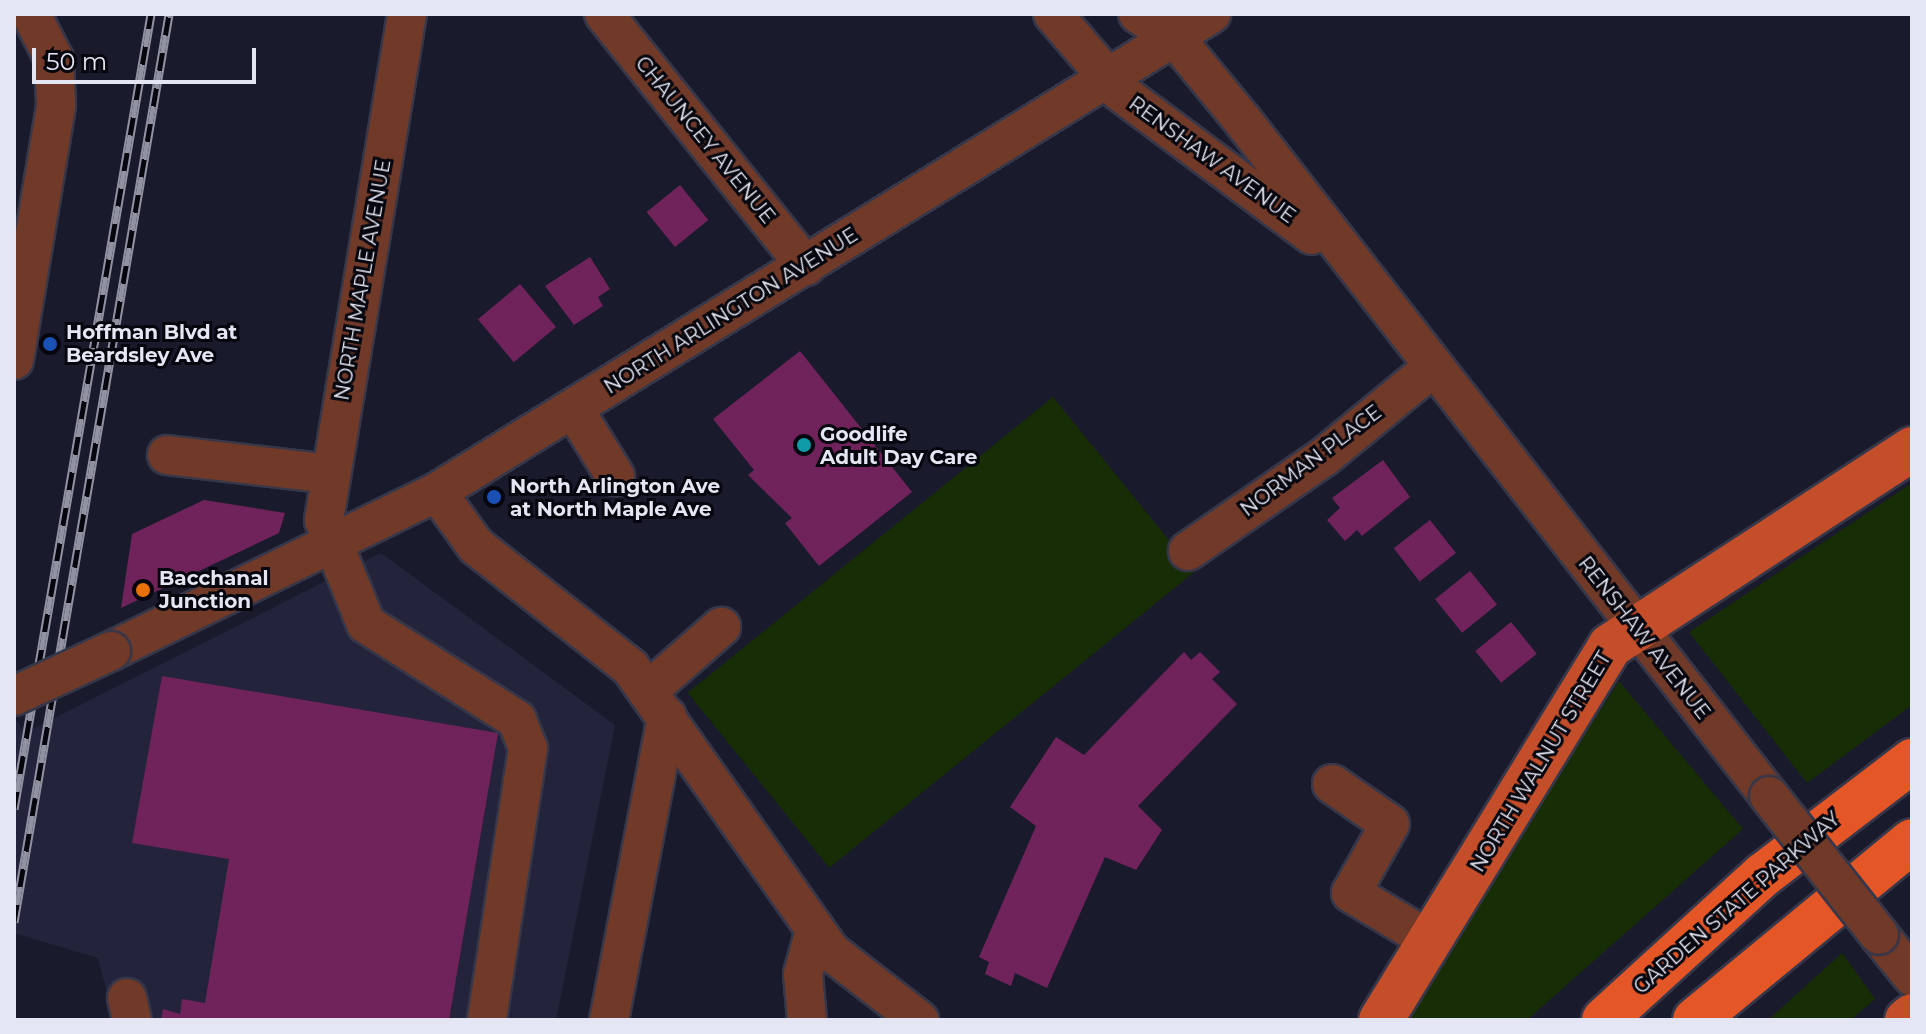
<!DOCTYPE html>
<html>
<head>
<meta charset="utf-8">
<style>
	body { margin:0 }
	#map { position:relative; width:1926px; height:1034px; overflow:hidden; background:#1a1a2d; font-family:Montserrat,sans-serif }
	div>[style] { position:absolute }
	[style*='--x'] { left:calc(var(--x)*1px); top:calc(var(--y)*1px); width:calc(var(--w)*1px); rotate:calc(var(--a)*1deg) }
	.built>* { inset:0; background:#23233c }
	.green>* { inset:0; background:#172d05; transform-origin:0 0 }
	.building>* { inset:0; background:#70235a; transform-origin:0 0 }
	.roads { filter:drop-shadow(2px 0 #363749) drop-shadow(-2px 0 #363749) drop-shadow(0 2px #363749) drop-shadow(0 -2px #363749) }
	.minor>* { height:38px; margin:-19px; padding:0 19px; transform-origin:19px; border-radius:19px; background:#713928 }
	.major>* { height:44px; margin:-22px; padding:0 22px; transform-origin:22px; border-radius:22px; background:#c44e29 }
	.highway>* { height:44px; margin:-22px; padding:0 22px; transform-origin:22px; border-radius:22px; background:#e55626 }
	.rail>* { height:9px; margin-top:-4.5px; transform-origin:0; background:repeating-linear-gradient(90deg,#06060e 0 18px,#9192a1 0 36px); box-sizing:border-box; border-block:2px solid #9192a1 }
	.bridges { filter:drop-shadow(2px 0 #363749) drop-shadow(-2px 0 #363749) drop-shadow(0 2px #363749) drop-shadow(0 -2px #363749) }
	.minor-bridge>* { height:38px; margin:-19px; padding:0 19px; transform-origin:19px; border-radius:19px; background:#713928 }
	.dots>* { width:22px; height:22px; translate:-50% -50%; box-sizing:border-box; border:4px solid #06060e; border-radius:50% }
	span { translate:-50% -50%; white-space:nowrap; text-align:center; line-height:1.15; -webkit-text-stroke:6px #06060e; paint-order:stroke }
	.street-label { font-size:20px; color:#e5e6f3 }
	.poi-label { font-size:20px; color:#e5e6f3; font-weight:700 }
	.left { translate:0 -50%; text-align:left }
	.frame { position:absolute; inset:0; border:16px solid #e5e6f3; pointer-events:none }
	.scale { position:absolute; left:32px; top:48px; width:224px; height:36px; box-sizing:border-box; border:4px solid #e5e6f3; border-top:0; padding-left:10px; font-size:24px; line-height:28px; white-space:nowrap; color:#e5e6f3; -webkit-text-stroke:6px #06060e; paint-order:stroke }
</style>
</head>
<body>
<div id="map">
	<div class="built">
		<i style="clip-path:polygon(381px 553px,615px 725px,556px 1020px,114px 1020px,98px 958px,14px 933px,14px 717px,25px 733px)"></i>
	</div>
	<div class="green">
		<i style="left:1053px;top:397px;width:225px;height:470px;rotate:51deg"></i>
		<i style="clip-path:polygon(1912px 483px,1912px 705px,1807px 783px,1689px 632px)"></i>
		<i style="clip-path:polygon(1619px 681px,1743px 829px,1527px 1020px,1402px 1020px)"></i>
		<i style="clip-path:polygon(1842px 953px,1875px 999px,1851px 1020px,1768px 1020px)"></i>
	</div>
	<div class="building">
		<i style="left:680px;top:185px;width:45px;height:43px;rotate:51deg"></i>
		<i style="clip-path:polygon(590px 257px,610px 289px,598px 297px,603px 306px,574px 325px,545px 286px)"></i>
		<i style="left:520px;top:284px;width:56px;height:55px;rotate:50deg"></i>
		<i style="clip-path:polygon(800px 351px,912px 492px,819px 566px,785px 523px,792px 518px,748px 475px,754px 470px,713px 419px)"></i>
		<i style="clip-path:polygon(1383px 460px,1410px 497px,1362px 536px,1357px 530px,1345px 541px,1327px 520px,1340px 508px,1332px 498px)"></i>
		<i style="clip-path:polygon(204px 500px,285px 513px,279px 533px,121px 608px,132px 534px)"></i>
		<i style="left:1430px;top:520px;width:42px;height:46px;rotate:52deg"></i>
		<i style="left:1470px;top:571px;width:43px;height:45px;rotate:51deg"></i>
		<i style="left:1511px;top:622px;width:41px;height:46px;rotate:51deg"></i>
		<i style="clip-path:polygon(1184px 652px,1191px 660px,1200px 652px,1220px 672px,1212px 679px,1237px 704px,1138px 806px,1162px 830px,1136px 870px,1105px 857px,1047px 988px,1015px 973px,1011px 986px,985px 974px,989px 962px,979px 957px,1036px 826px,1010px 807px,1056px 737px,1084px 755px)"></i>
		<i style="clip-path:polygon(162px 676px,498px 733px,449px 1020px,161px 1020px,163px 1009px,180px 1014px,182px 999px,205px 1003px,229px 859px,132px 843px)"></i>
	</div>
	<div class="roads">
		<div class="minor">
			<i style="--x:407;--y:14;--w:513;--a:99.32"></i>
			<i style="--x:324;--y:520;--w:112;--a:68"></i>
			<i style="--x:366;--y:624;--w:179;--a:32.4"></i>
			<i style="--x:517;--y:720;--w:30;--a:69"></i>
			<i style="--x:528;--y:748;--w:275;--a:98.6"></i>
			<i style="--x:604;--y:14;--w:323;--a:51.3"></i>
			<i style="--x:1053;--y:14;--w:103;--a:49.3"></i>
			<i style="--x:1120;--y:92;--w:239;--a:36.7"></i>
			<i style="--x:1138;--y:14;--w:43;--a:32.6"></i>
			<i style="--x:1174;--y:37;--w:109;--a:50.6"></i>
			<i style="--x:1243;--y:121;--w:856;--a:52.07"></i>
			<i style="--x:14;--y:360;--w:258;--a:-80.6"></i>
			<i style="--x:56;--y:105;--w:46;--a:-92.5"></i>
			<i style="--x:54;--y:59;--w:51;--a:-117.1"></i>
			<i style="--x:573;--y:408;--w:80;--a:58.3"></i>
			<i style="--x:167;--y:455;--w:164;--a:6.6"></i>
			<i style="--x:437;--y:492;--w:67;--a:54.2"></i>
			<i style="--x:476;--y:546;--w:196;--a:38.2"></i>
			<i style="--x:630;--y:667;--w:347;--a:54.8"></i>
			<i style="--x:830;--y:951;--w:113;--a:37.8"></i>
			<i style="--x:1188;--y:551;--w:165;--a:-34.7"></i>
			<i style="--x:1324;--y:457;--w:140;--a:-39.5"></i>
			<i style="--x:111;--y:651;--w:363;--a:-26"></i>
			<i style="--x:437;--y:492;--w:910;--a:-31.7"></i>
			<i style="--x:649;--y:690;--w:96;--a:-41.2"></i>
			<i style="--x:1332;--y:784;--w:70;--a:34.6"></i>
			<i style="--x:1390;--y:824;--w:79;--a:119.5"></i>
			<i style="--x:1351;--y:893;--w:93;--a:31"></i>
			<i style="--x:1879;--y:935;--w:53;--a:51.2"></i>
			<i style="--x:127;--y:998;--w:23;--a:77"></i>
			<i style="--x:609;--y:1020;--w:309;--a:-79.2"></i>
			<i style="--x:807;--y:1020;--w:46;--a:-95"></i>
			<i style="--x:803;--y:974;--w:46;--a:-74.7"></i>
		</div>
		<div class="major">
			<i style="--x:1381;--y:1020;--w:439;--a:-58.5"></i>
			<i style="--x:1610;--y:646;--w:361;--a:-33.1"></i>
			<i style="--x:1907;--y:1020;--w:6;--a:-39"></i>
		</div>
		<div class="highway">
			<i style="--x:1604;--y:1020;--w:215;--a:-42.4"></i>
			<i style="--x:1763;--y:875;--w:188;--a:-37.4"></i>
			<i style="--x:1695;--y:1020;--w:281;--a:-39.5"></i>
		</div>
	</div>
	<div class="rail">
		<i style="--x:14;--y:809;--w:807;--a:-80.22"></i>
		<i style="--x:14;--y:922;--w:921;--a:-80.31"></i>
	</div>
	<div class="bridges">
		<div class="minor-bridge">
			<i style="--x:14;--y:696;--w:107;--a:-24.9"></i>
			<i style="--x:1769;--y:796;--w:177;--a:51.6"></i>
		</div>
	</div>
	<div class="dots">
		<i style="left:50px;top:344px;background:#1a4fb4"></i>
		<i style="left:804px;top:445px;background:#0f9aa8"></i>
		<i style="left:494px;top:497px;background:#1a4fb4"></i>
		<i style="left:143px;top:590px;background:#e8710a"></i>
	</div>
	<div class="street-label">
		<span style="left:705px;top:140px;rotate:51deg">CHAUNCEY AVENUE</span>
		<span style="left:1212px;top:160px;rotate:36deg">RENSHAW AVENUE</span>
		<span style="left:363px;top:280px;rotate:-80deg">NORTH MAPLE AVENUE</span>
		<span style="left:731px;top:311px;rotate:-32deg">NORTH ARLINGTON AVENUE</span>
		<span style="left:1311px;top:461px;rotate:-37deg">NORMAN PLACE</span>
		<span style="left:1644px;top:638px;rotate:52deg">RENSHAW AVENUE</span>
		<span style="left:1541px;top:762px;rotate:-59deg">NORTH WALNUT STREET</span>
		<span style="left:1737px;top:903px;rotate:-41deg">GARDEN STATE PARKWAY</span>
	</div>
	<div class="poi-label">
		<span class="left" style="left:66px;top:344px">Hoffman Blvd at<br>Beardsley Ave</span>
		<span class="left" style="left:820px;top:446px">Goodlife<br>Adult Day Care</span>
		<span class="left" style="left:510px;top:498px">North Arlington Ave<br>at North Maple Ave</span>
		<span class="left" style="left:159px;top:590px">Bacchanal<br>Junction</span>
	</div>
	<div class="frame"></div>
	<div class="scale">50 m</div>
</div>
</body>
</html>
